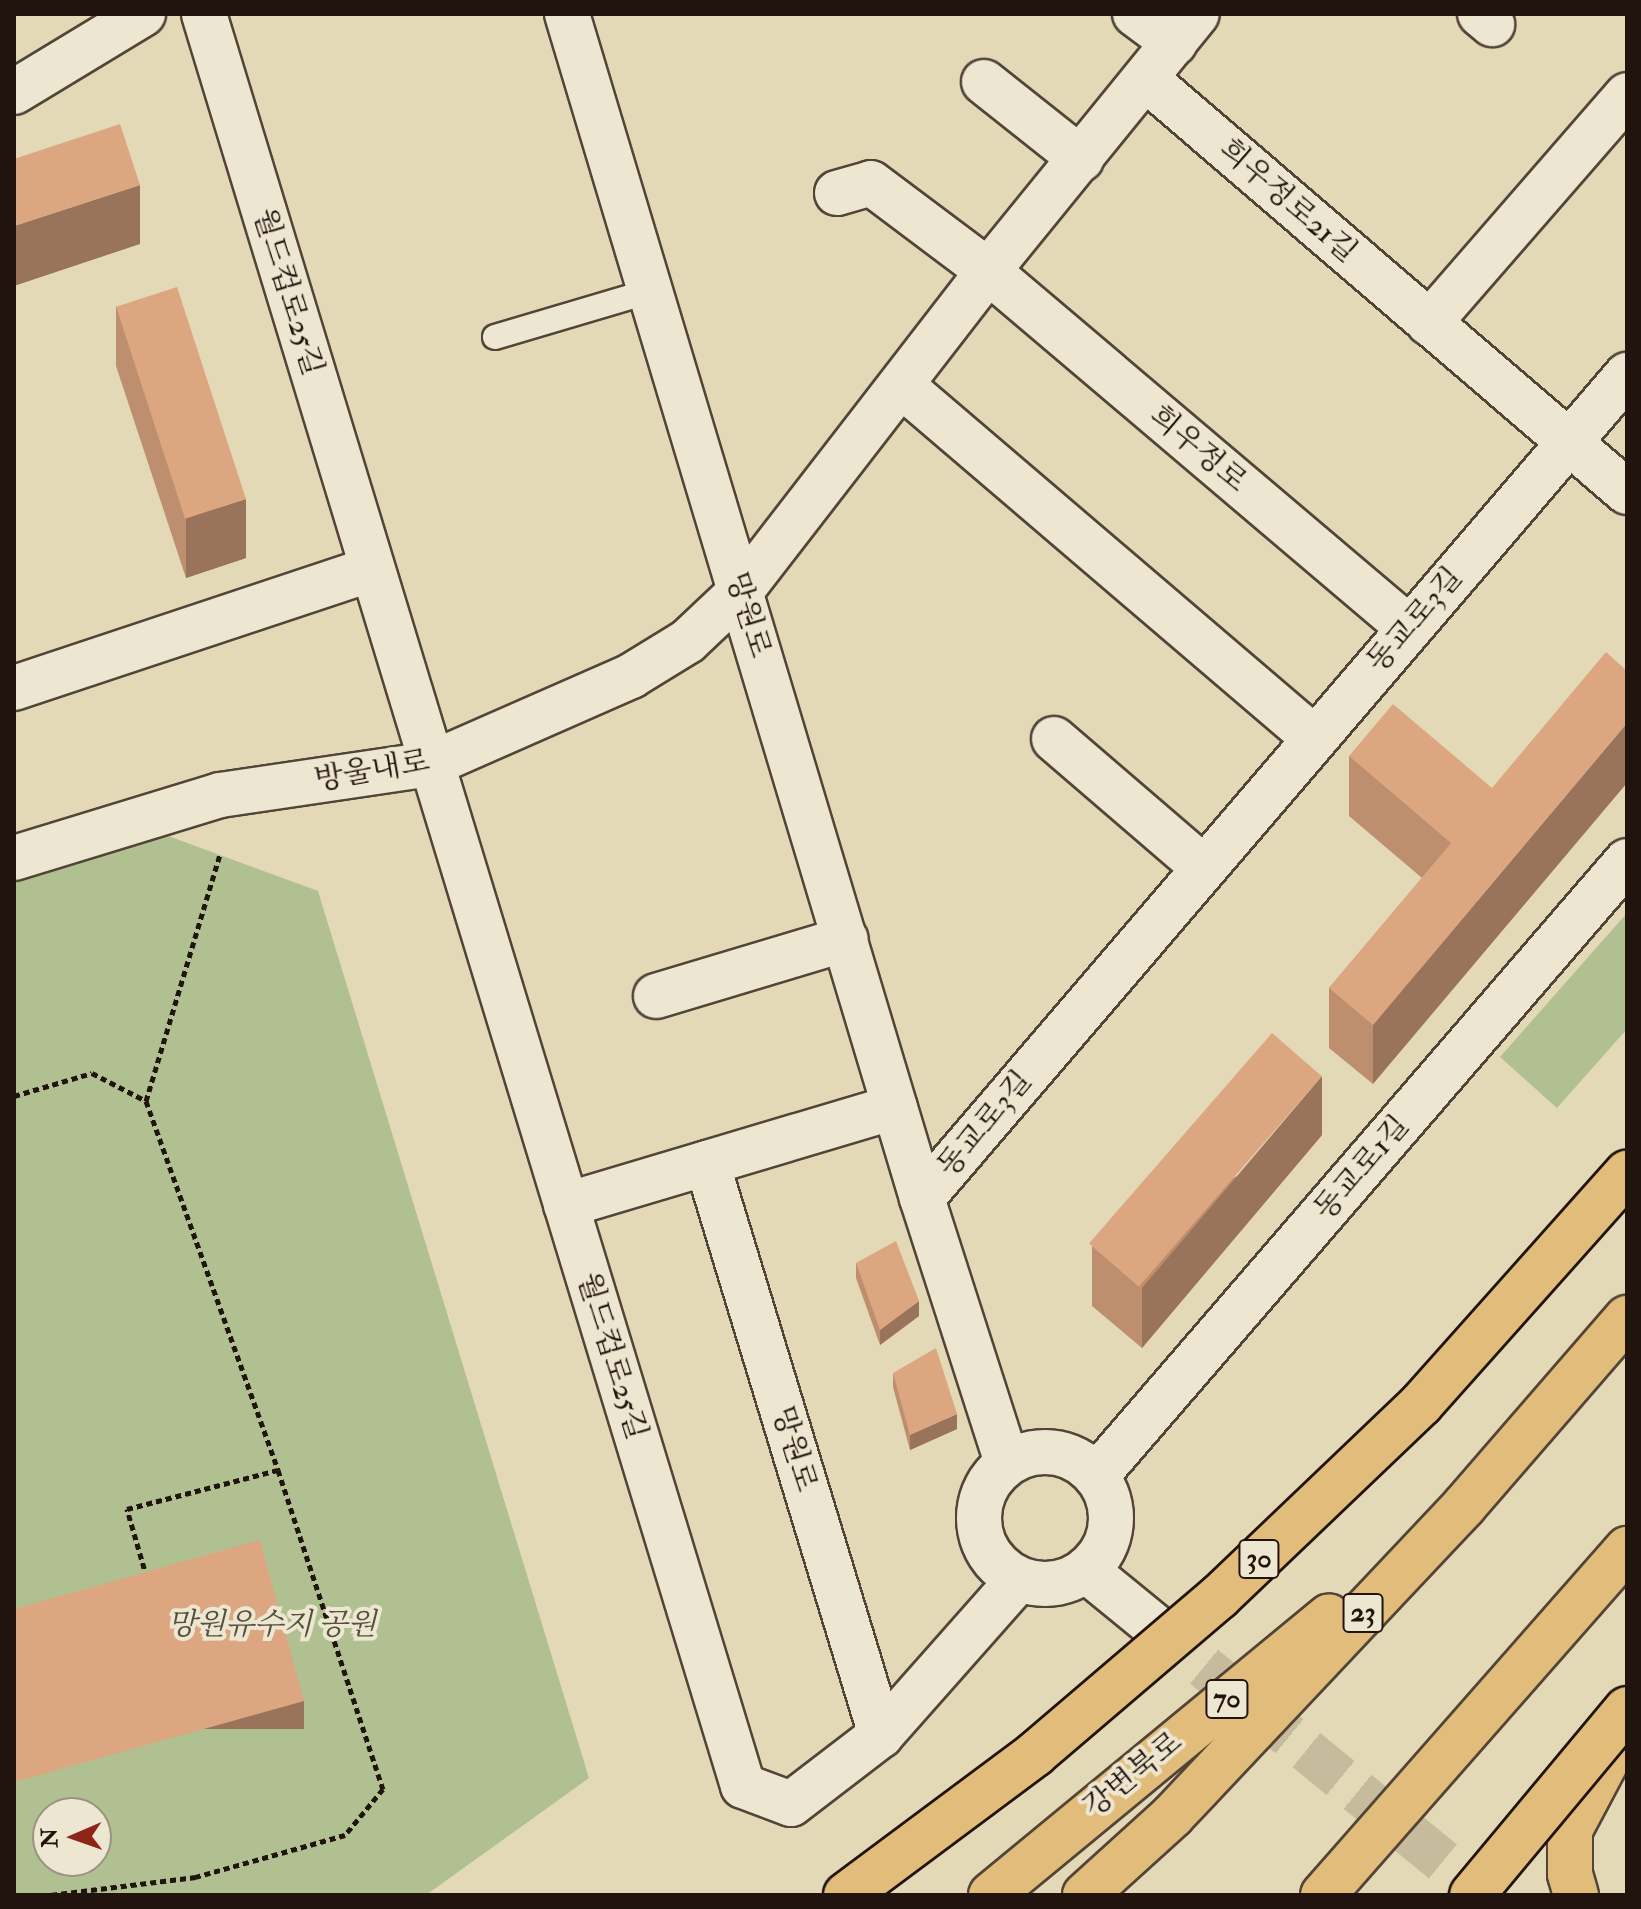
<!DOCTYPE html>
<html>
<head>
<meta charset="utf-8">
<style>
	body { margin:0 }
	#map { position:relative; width:1641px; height:1909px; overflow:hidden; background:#e4d9b6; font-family:"IM FELL Double Pica","Noto Serif KR",serif }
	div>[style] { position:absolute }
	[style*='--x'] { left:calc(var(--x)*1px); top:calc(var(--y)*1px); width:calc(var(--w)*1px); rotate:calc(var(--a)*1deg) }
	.green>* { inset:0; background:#b1c090 }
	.street-tunnel>* { height:44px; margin-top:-22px; transform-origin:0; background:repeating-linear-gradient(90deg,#c7bb9d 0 44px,transparent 0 66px) }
	.path>* { height:5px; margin-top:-2.5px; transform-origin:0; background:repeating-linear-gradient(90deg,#21140e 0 6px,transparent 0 10px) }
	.roads { filter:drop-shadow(2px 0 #524538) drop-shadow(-2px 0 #524538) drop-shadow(0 2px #524538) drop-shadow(0 -2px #524538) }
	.lane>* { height:24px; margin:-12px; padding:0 12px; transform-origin:12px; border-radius:12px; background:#ede6d0 }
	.street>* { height:44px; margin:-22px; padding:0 22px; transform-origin:22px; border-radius:22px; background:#ede6d0 }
	.street>.ring { margin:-22px; padding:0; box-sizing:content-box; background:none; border:44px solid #ede6d0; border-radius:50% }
	.secondary>* { height:44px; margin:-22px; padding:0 22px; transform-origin:22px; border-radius:22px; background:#ede6d0 }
	.highway>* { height:44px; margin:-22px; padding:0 22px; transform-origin:22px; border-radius:22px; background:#e2bc7b }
	.bridges { filter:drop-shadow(2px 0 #21140e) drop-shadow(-2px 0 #21140e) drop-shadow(0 2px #21140e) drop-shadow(0 -2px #21140e) }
	.highway-bridge>* { height:44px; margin:-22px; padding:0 22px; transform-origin:22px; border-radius:22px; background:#e2bc7b }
	.wall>* { inset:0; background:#bd8f6f }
	.shaded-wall>* { inset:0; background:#9a745a; transform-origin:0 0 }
	.building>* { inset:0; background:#dca681; transform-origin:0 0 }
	span { translate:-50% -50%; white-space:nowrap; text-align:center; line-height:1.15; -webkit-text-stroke:8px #ede6d0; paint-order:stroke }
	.shield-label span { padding:2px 6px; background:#ede6d0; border:2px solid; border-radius:6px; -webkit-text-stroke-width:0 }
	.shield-label { font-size:28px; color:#21140e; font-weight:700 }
	.street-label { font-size:30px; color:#21140e }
	.park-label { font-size:30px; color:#53503c; font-style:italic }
	.frame { position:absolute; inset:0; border:16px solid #21140e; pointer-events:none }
	.north { position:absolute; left:32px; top:1797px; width:80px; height:80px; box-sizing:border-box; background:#ede6d0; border:2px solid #9b9282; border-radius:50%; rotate:268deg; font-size:22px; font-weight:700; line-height:32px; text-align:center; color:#21140e }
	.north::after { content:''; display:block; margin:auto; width:28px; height:36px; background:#8f2418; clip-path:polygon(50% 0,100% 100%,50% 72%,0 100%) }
</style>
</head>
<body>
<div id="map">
	<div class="green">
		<i style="clip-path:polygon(evenodd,152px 830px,318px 891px,589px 1778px,426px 1895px,14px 1895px,14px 868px,152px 830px,48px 1813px,96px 1813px,96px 1861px,48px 1861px,48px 1813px)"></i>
		<i style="clip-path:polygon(1627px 913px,1627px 1029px,1557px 1108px,1500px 1057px)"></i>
	</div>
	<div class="street-tunnel">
		<i style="--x:1153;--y:1625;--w:427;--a:39.2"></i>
	</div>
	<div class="path">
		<i style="--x:14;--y:1096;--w:81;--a:-16.4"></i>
		<i style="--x:92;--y:1073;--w:61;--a:27.4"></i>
		<i style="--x:146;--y:1101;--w:392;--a:70.3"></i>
		<i style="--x:278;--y:1470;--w:336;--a:71.8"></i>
		<i style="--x:383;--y:1789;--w:60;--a:129.6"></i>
		<i style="--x:345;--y:1835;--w:155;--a:164.3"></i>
		<i style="--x:196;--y:1877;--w:147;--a:173"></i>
		<i style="--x:146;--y:1101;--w:257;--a:-73.3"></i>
		<i style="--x:147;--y:1578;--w:72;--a:-106.2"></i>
		<i style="--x:127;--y:1509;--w:156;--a:-14.5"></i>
	</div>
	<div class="roads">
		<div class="lane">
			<i style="--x:495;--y:337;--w:162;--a:-16.5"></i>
		</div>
		<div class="street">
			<i style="--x:204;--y:14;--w:1852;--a:73.08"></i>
			<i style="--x:743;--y:1786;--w:51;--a:20.6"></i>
			<i style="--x:791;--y:1804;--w:113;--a:-37.5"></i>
			<i style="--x:881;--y:1735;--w:208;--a:-48.5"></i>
			<i style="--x:1135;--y:14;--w:49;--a:36.6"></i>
			<i style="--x:1480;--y:14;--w:16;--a:40"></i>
			<i style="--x:1146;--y:79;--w:634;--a:40.65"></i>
			<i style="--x:984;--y:82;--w:124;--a:38.4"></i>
			<i style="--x:14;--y:92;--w:151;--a:-31.2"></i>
			<i style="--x:837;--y:193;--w:35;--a:-16"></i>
			<i style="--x:871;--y:183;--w:146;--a:36.9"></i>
			<i style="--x:988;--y:271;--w:552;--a:40.3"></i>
			<i style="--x:1429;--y:323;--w:302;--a:-49"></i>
			<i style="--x:901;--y:385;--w:543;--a:40.52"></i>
			<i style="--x:14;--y:688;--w:377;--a:-18.4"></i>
			<i style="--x:1054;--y:739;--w:196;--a:40.7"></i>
			<i style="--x:656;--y:996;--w:198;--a:-16.7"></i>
			<i style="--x:707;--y:1163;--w:598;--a:73.08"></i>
			<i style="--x:922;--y:1198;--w:1084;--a:-49.42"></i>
			<i style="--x:566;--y:1205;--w:343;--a:-16.6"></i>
			<i class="ring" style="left:979px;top:1452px;width:88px;height:88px"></i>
			<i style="--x:1097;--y:1475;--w:811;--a:-49.2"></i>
			<i style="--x:1087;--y:1571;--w:85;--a:39.3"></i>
		</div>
		<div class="secondary">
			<i style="--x:567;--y:14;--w:1236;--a:73.31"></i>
			<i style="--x:922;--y:1198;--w:278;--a:72.2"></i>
			<i style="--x:14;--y:858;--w:215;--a:-17"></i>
			<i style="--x:220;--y:795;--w:213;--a:-8.4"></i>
			<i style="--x:431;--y:764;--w:219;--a:-23.7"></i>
			<i style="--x:631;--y:676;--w:67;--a:-31.6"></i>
			<i style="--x:688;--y:641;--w:73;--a:-43.3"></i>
			<i style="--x:741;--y:591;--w:404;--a:-52.3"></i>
			<i style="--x:988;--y:271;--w:331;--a:-50.9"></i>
		</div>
		<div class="highway">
			<i style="--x:991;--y:1895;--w:438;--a:-39.5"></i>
			<i style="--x:1085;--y:1895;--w:118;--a:-42.2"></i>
			<i style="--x:1172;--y:1816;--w:426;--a:-46.7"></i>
			<i style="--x:1464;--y:1506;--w:249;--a:-49.1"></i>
			<i style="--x:1323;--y:1895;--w:461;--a:-48.7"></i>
			<i style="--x:1576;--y:1895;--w:22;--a:-106"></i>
			<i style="--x:1570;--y:1874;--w:44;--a:-90"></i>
			<i style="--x:1570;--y:1830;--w:115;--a:-62.1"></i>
		</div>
	</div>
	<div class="bridges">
		<div class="highway-bridge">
			<i style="--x:846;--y:1895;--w:236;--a:-36.7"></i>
			<i style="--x:1035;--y:1754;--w:242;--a:-40.5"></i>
			<i style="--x:1219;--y:1597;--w:279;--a:-43.7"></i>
			<i style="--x:1421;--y:1404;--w:310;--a:-48.3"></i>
			<i style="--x:1472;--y:1895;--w:242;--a:-50.2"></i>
		</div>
	</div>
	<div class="wall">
		<i style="clip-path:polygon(116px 306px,246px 558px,186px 578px,116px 366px)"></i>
		<i style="clip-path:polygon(1349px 756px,1492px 788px,1373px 1084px,1329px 1048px,1329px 988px,1422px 878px,1349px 816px)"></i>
		<i style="clip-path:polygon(1322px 1135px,1142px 1348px,1092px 1306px,1092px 1246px)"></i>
		<i style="clip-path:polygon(856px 1263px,919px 1316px,880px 1345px,856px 1278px)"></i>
		<i style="clip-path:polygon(893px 1373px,957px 1429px,910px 1450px,893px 1387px)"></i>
	</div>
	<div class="shaded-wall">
		<i style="clip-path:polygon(140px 185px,140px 244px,14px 286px,14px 226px)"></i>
		<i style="clip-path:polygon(246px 499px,246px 558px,186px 578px,186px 518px)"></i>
		<i style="clip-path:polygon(1627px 723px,1627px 783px,1373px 1084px,1373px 1025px)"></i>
		<i style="clip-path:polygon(1322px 1076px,1322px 1135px,1142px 1348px,1142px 1288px)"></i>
		<i style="clip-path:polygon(919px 1301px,919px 1316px,880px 1345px,880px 1330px)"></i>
		<i style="clip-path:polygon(957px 1414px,957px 1429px,910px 1450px,910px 1435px)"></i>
		<i style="left:304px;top:1701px;width:28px;height:301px;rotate:90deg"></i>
	</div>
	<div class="building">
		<i style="clip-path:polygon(120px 124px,140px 185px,14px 226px,14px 159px)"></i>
		<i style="left:177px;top:287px;width:223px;height:64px;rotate:72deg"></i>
		<i style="clip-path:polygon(1606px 652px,1627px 671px,1627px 723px,1373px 1025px,1329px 988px,1451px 843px,1349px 756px,1393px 704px,1492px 788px)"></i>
		<i style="left:1272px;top:1033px;width:66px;height:279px;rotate:41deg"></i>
		<i style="clip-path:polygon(896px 1241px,919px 1301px,880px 1330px,856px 1263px)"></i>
		<i style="clip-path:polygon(936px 1348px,957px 1414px,910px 1435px,893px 1373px)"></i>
		<i style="clip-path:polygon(260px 1540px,304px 1701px,14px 1782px,14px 1609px)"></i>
	</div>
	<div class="shield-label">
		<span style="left:1259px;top:1559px">30</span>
		<span style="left:1363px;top:1613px">23</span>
		<span style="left:1227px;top:1699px">70</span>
	</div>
	<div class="street-label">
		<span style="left:1288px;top:201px;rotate:41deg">희우정로21길</span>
		<span style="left:288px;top:292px;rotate:73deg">월드컵로25길</span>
		<span style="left:1198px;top:449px;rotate:40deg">희우정로</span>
		<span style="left:748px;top:615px;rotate:73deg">망원로</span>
		<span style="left:1415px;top:620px;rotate:-49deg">동교로3길</span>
		<span style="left:372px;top:771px;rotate:-10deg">방울내로</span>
		<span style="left:985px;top:1124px;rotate:-50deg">동교로3길</span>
		<span style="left:1362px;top:1168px;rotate:-49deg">동교로1길</span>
		<span style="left:612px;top:1356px;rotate:73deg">월드컵로25길</span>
		<span style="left:794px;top:1449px;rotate:73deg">망원로</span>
		<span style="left:1133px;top:1775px;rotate:-39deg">강변북로</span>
	</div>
	<div class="park-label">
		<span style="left:272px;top:1625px">망원유수지 공원</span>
	</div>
	<div class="frame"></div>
	<div class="north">N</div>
</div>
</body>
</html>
